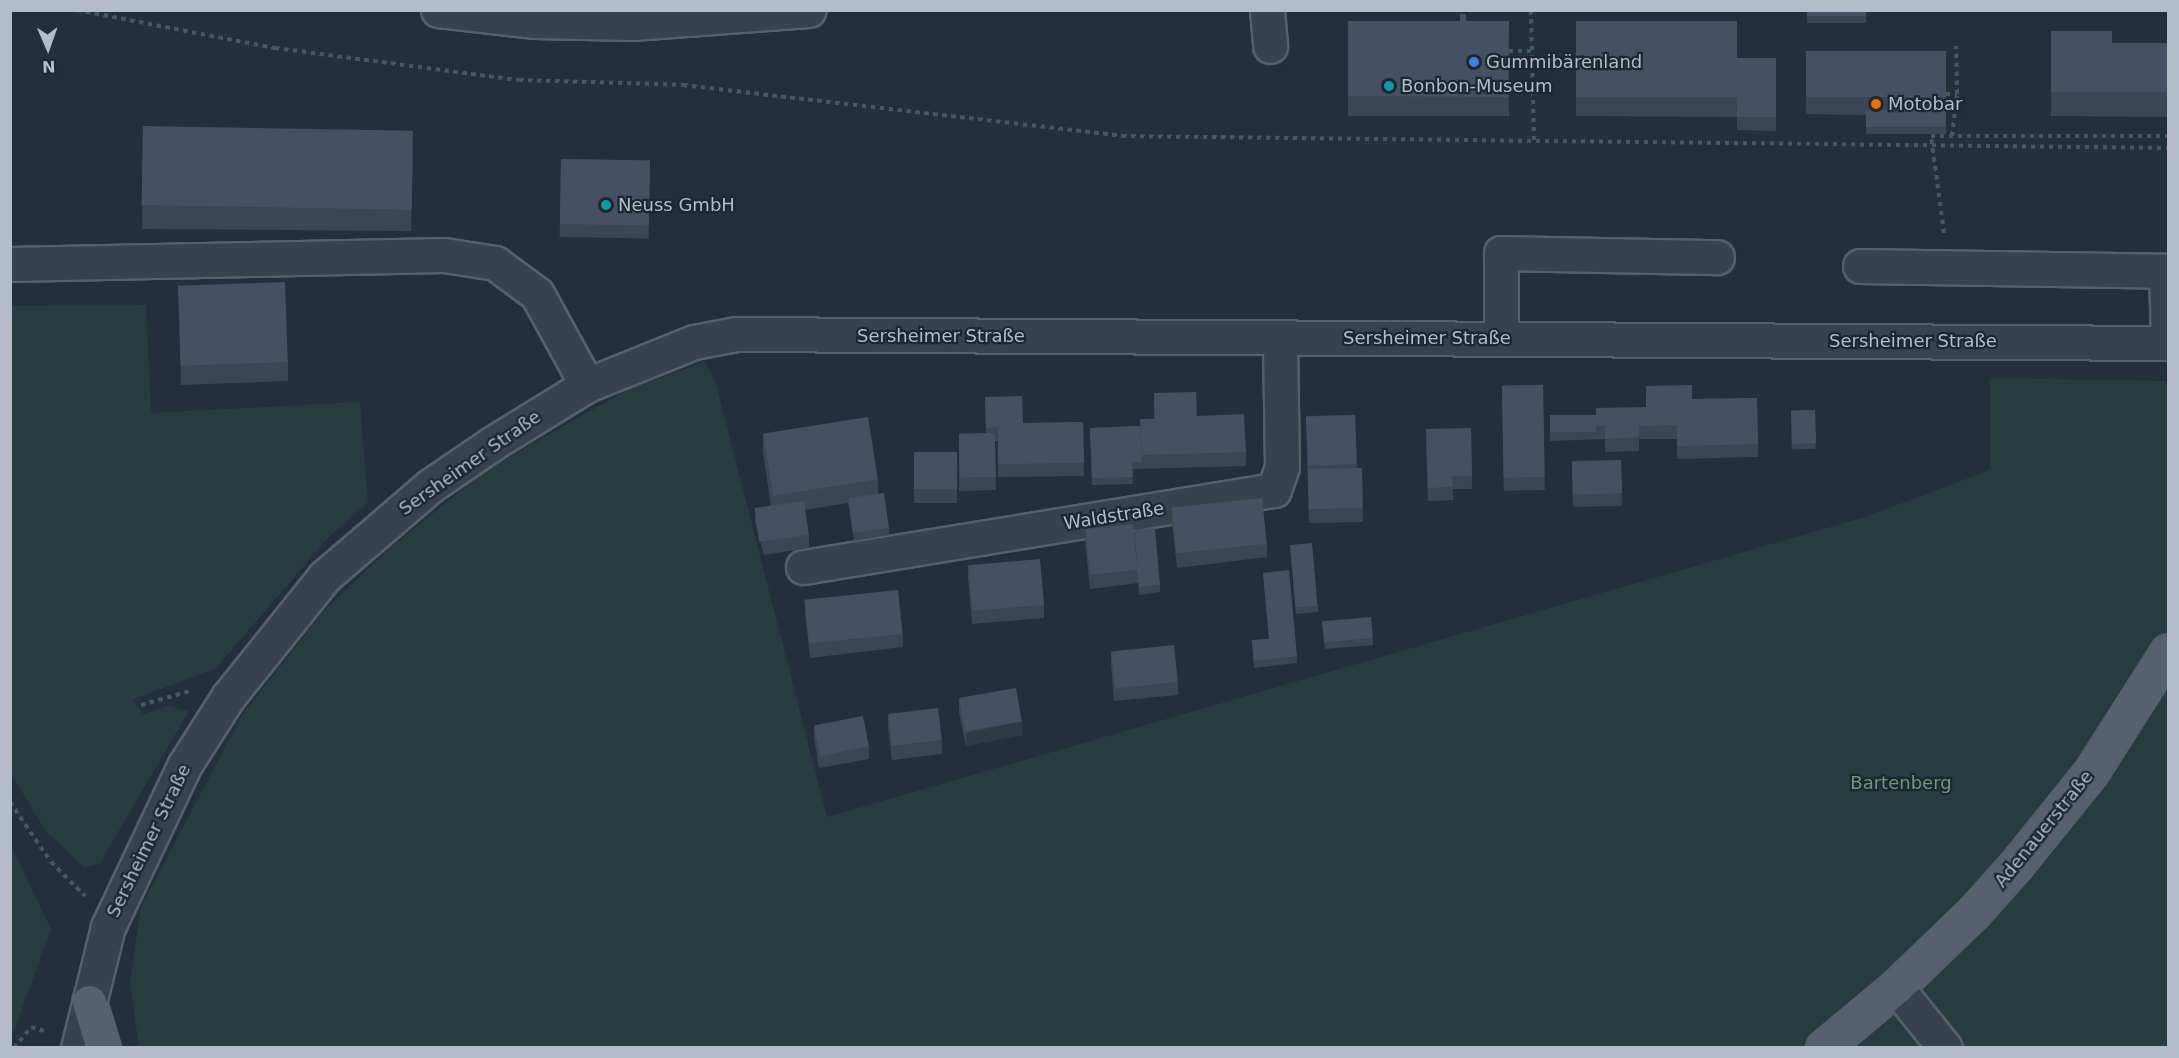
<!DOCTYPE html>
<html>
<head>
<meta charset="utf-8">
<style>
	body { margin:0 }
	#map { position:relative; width:2179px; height:1058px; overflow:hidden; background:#242f3e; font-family:"DejaVu Sans",sans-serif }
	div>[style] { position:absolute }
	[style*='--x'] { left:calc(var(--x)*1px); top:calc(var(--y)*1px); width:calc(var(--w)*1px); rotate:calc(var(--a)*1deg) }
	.green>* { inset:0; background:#263c3f }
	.path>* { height:4px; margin-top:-2px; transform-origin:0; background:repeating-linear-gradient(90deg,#44595c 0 4.5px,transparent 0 9px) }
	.roads { filter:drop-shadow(2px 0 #565f6c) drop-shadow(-2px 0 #565f6c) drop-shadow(0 2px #565f6c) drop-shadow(0 -2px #565f6c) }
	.minor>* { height:33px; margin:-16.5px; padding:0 16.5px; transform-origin:16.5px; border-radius:16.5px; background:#38414e }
	.major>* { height:33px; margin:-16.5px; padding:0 16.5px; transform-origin:16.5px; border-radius:16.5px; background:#56606e }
	.wall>* { inset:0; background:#3b4654; transform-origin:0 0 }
	.shaded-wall>* { inset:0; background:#303945 }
	.building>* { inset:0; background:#455162; transform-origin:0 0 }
	.dots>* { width:16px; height:16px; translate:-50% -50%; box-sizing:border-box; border:3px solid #1d2633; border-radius:50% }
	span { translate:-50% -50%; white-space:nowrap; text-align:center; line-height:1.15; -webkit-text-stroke:4.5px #1d2633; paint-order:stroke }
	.poi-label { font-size:18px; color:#b4bcc9 }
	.left { translate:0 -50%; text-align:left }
	.street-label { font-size:18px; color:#b4bcc9 }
	.park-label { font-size:18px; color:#6b9a76 }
	.frame { position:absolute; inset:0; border:12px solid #b4bcc9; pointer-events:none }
	.north { position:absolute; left:18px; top:18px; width:60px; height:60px; -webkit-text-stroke:4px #1d2633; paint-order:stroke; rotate:178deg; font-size:16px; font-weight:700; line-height:24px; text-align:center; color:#b4bcc9 }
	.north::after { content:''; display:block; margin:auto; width:21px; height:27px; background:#b4bcc9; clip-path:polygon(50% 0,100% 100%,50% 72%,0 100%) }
</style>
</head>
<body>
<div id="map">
	<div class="green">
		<i style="clip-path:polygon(146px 305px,151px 413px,360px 402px,368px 502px,328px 538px,216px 668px,132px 700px,143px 714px,168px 706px,189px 711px,100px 863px,84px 868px,46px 831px,11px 774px,11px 306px)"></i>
		<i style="clip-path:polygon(704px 362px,715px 380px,827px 817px,1865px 517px,1990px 470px,1990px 378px,2168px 381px,2168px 1047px,139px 1048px,130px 982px,141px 907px,242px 715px,322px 613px,392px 546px,488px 469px,629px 389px)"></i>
		<i style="clip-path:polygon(11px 846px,51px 929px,11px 1039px,10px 846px)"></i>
	</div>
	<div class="path">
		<i style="--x:77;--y:10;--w:202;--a:10.9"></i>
		<i style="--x:275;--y:48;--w:246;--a:7.5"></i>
		<i style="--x:519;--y:80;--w:164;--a:1.7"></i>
		<i style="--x:683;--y:85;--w:442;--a:6.6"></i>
		<i style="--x:1122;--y:136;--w:1046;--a:0.66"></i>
		<i style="--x:1531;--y:10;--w:132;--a:88.7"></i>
		<i style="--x:1509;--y:51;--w:23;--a:0"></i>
		<i style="--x:1946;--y:94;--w:11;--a:0"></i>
		<i style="--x:1957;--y:94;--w:48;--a:-91.2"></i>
		<i style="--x:1952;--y:136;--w:42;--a:-83.2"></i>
		<i style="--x:1944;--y:233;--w:98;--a:-97.6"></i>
		<i style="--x:1931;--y:136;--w:237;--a:0"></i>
		<i style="--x:141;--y:705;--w:51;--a:-15.9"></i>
		<i style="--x:10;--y:802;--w:73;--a:55.7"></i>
		<i style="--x:51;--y:862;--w:48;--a:45"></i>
		<i style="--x:14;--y:1048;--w:27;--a:-51"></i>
		<i style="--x:31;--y:1027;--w:17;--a:17"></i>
	</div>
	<div class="roads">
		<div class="minor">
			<i style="--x:438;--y:10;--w:98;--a:6.5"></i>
			<i style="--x:535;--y:21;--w:98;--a:1.2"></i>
			<i style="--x:633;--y:23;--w:176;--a:-4.2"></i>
			<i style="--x:1267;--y:10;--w:36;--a:85"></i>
			<i style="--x:10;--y:264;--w:434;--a:-1.2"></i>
			<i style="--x:444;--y:255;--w:52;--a:8.9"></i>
			<i style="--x:495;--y:263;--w:52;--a:36.4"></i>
			<i style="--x:537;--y:294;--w:104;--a:61.2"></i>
			<i style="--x:1860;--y:266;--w:306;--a:0.9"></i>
			<i style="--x:2166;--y:271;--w:72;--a:88.4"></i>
			<i style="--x:1501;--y:338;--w:85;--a:-90"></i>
			<i style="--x:1501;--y:253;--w:216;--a:1.1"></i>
			<i style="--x:803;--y:567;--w:477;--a:-9.3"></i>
			<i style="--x:1274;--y:490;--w:24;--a:-71"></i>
			<i style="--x:1282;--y:467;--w:129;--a:-90.9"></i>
			<i style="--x:1896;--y:987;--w:78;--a:51.2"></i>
			<i style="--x:78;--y:1048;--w:125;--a:-76.1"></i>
			<i style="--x:108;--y:927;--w:178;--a:-64.7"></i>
			<i style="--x:184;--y:766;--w:82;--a:-57.5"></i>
			<i style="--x:228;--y:697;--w:154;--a:-51.3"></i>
			<i style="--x:324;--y:577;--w:140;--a:-40.6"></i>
			<i style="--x:430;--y:486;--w:76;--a:-34.3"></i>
			<i style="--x:493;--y:443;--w:110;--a:-31.7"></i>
			<i style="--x:587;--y:385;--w:115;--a:-21.9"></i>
			<i style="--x:694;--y:342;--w:43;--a:-10.8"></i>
			<i style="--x:736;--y:334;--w:1432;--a:0.36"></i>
		</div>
		<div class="major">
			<i style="--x:89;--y:1002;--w:48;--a:73.1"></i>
			<i style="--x:1823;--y:1048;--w:95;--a:-39.9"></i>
			<i style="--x:1896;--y:987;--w:108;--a:-43.9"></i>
			<i style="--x:1974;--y:912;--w:63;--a:-48.2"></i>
			<i style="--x:2016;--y:865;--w:119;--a:-51.1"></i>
			<i style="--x:2091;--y:772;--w:143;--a:-57.5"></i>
		</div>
	</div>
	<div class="wall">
		<i style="left:1807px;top:10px;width:59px;height:13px"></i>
		<i style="left:1348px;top:21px;width:161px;height:95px"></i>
		<i style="clip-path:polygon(1576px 21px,1737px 58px,1776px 58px,1776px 131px,1737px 130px,1737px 72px,1737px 117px,1576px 116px)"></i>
		<i style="clip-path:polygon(2051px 31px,2112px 43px,2169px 43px,2169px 117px,2051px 116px)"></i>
		<i style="clip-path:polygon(1946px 51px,1946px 134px,1866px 134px,1866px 115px,1806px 114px,1806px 54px)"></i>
		<i style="clip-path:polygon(143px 126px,413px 154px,411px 231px,142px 229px)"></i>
		<i style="left:561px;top:159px;width:89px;height:78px;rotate:1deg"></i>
		<i style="clip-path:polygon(178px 285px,288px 362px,288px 381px,181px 385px)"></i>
		<i style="left:1543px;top:385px;width:105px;height:41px;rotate:89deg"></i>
		<i style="clip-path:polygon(1646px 386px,1692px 399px,1757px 398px,1758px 457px,1677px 459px,1677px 439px,1639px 439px,1639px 451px,1605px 452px,1605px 439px,1550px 441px,1550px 416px,1596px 415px,1646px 407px)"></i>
		<i style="clip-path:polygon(1154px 393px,1197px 416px,1246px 452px,1246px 466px,1132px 469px,1133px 484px,1092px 485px,1090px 428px,1140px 426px,1154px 419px)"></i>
		<i style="clip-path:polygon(985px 397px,1023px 423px,1083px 422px,1084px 476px,998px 477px,998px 441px,995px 441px,996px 490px,959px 491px,959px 434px,986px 433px)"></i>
		<i style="left:1815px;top:410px;width:39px;height:24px;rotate:89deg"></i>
		<i style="clip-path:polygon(1355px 415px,1357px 468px,1362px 468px,1363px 522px,1309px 523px,1306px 416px)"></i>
		<i style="clip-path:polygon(1471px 428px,1472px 489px,1453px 489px,1453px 500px,1428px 501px,1426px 442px)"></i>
		<i style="clip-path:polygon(763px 434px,878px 479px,878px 494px,889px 528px,889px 535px,854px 541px,848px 503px,805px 510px,809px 535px,809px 548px,764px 555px,755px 522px,755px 509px,771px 506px,763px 453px)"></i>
		<i style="left:914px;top:452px;width:43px;height:51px"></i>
		<i style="left:1621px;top:460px;width:46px;height:49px;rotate:89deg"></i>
		<i style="clip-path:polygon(1172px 508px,1267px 544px,1267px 557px,1177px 568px,1172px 522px)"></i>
		<i style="clip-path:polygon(1085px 529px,1160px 585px,1160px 592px,1139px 595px,1138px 583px,1090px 589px,1085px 542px)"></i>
		<i style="clip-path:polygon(1290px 545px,1318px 606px,1318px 612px,1296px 614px)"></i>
		<i style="clip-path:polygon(968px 566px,1044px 605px,1044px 618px,972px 624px,968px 579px)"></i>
		<i style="clip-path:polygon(1263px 573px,1297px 656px,1297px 663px,1254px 668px,1252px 640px,1269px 639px)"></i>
		<i style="clip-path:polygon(805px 600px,903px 634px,903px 647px,810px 658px,805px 613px)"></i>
		<i style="clip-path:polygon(1322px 622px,1373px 638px,1373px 645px,1325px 649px)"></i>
		<i style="clip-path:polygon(1111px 651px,1178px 682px,1178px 695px,1114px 701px,1111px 664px)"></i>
		<i style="clip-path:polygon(959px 699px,1022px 735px,966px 746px,959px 713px)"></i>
		<i style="clip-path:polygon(888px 715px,942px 740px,942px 754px,892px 760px,888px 728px)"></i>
		<i style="clip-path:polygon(814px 725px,869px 746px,869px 759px,819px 768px,814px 738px)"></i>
	</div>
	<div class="shaded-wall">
		<i style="clip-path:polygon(413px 129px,413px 154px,411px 231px,411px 207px)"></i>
		<i style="clip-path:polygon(1022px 721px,1022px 735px,966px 746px,966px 733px)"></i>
	</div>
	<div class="building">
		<i style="left:1807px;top:10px;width:59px;height:6px"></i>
		<i style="clip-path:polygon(1460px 14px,1466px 14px,1466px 21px,1509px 21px,1508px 97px,1348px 96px,1348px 21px,1460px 21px)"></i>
		<i style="left:1576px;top:21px;width:161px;height:76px"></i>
		<i style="clip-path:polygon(2051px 31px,2112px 31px,2112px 43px,2169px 43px,2169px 92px,2051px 92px)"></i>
		<i style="left:1946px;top:51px;width:46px;height:140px;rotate:90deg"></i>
		<i style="left:1737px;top:58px;width:39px;height:59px"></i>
		<i style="left:1866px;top:110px;width:80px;height:17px"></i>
		<i style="left:143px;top:126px;width:270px;height:79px;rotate:1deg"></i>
		<i style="left:561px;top:159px;width:89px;height:65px;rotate:1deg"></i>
		<i style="left:285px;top:282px;width:80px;height:107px;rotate:88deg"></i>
		<i style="left:1543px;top:385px;width:92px;height:41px;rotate:89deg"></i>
		<i style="clip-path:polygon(1692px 385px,1692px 399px,1757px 398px,1758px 444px,1677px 446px,1677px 425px,1639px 426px,1639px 437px,1605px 439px,1605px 425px,1596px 426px,1596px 408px,1646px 407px,1646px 386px)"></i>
		<i style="clip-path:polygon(1196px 392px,1197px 416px,1244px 414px,1246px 452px,1142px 455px,1140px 419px,1155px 419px,1154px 393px)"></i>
		<i style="clip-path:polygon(1022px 396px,1023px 423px,1083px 422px,1084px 463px,998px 464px,998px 427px,986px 428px,985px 397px)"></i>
		<i style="left:1815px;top:410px;width:33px;height:24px;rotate:88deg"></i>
		<i style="left:1355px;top:415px;width:49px;height:49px;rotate:88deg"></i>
		<i style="left:1596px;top:415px;width:17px;height:46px;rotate:90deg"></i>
		<i style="left:868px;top:417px;width:63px;height:106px;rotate:81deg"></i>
		<i style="clip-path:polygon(1140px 426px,1142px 462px,1132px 462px,1133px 477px,1092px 478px,1090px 428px)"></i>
		<i style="clip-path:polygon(1471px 428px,1472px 476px,1452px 476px,1453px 487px,1428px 488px,1426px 429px)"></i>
		<i style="left:995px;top:433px;width:44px;height:36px;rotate:89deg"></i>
		<i style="left:914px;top:452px;width:43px;height:37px"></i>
		<i style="left:1621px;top:460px;width:33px;height:49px;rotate:88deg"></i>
		<i style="left:1362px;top:468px;width:40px;height:54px;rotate:89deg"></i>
		<i style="left:884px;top:493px;width:35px;height:36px;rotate:82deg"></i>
		<i style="left:1262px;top:498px;width:46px;height:91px;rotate:84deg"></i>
		<i style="left:804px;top:501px;width:34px;height:50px;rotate:82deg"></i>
		<i style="left:1133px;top:524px;width:46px;height:48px;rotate:84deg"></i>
		<i style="left:1155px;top:528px;width:57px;height:21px;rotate:85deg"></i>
		<i style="left:1312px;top:543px;width:63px;height:22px;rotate:85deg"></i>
		<i style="left:1040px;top:559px;width:46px;height:72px;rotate:85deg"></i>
		<i style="clip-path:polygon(1289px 570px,1297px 656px,1254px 661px,1252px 640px,1269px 639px,1263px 573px)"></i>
		<i style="left:898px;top:590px;width:44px;height:94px;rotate:84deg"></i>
		<i style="left:1371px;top:617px;width:21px;height:49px;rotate:85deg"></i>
		<i style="left:1174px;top:645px;width:37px;height:63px;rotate:84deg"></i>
		<i style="left:1016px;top:688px;width:34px;height:58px;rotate:80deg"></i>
		<i style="left:938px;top:708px;width:32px;height:50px;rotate:83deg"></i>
		<i style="left:863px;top:716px;width:31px;height:50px;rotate:79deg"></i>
	</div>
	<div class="dots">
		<i style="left:1474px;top:62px;background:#3f7fe0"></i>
		<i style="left:1389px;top:86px;background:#0f9aa8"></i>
		<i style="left:1876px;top:104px;background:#e8710a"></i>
		<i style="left:606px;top:205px;background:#0f9aa8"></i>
	</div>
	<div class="poi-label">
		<span class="left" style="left:1486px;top:62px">Gummibärenland</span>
		<span class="left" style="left:1401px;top:86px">Bonbon-Museum</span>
		<span class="left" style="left:1888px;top:104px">Motobar</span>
		<span class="left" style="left:618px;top:205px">Neuss GmbH</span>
	</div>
	<div class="street-label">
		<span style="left:941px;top:336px">Sersheimer Straße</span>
		<span style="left:1427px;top:338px">Sersheimer Straße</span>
		<span style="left:1913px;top:341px">Sersheimer Straße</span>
		<span style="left:470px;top:463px;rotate:-35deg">Sersheimer Straße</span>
		<span style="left:1114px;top:516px;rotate:-9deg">Waldstraße</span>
		<span style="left:2044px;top:829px;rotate:-51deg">Adenauerstraße</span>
		<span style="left:149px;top:841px;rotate:-64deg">Sersheimer Straße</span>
	</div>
	<div class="park-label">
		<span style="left:1901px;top:783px">Bartenberg</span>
	</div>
	<div class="frame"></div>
	<div class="north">N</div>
</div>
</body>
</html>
